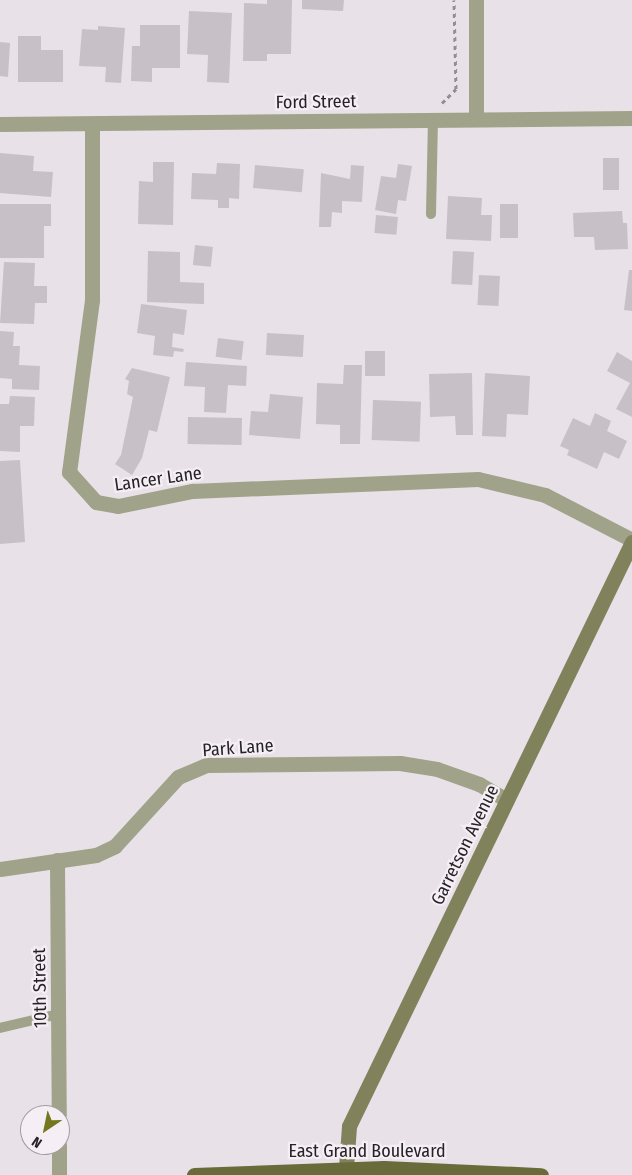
<!DOCTYPE html>
<html>
<head>
<meta charset="utf-8">
<style>
	body { margin:0 }
	#map { position:relative; width:632px; height:1175px; overflow:hidden; background:#e8e1e8; font-family:"Fira Sans Condensed",sans-serif }
	div>[style] { position:absolute }
	[style*='--x'] { left:calc(var(--x)*1px); top:calc(var(--y)*1px); width:calc(var(--w)*1px); rotate:calc(var(--a)*1deg) }
	.building>* { inset:0; background:#c7c1c7; transform-origin:0 0 }
	.path>* { height:3px; margin-top:-1.5px; transform-origin:0; background:repeating-linear-gradient(90deg,#938e93 0 4px,transparent 0 8px) }
	.lane>* { height:10px; margin:-5px; padding:0 5px; transform-origin:5px; border-radius:5px; background:#a0a289 }
	.street>* { height:15px; margin:-7.5px; padding:0 7.5px; transform-origin:7.5px; border-radius:7.5px; background:#a0a289 }
	.secondary>* { height:15px; margin:-7.5px; padding:0 7.5px; transform-origin:7.5px; border-radius:7.5px; background:#80825c }
	.primary>* { height:15px; margin:-7.5px; padding:0 7.5px; transform-origin:7.5px; border-radius:7.5px; background:#696b3b }
	span { translate:-50% -50%; white-space:nowrap; text-align:center; line-height:1.15; -webkit-text-stroke:4.5px #f5eff5; paint-order:stroke }
	.street-label { font-size:18px; color:#252325 }
	.north { position:absolute; left:20px; top:1105px; width:50px; height:50px; box-sizing:border-box; background:#f5eff5; border:1px solid #a29da2; border-radius:50%; rotate:214deg; font-size:14px; font-weight:700; line-height:20px; text-align:center; color:#252325 }
	.north::after { content:''; display:block; margin:auto; width:18px; height:22px; background:#75761d; clip-path:polygon(50% 0,100% 100%,50% 72%,0 100%) }
</style>
</head>
<body>
<div id="map">
	<div class="building">
		<i style="clip-path:polygon(267px 0,292px 0,291px 54px,267px 54px,267px 61px,243px 61px,244px 3px,267px 4px)"></i>
		<i style="clip-path:polygon(302px 0,344px 0,343px 11px,302px 9px)"></i>
		<i style="clip-path:polygon(189px 11px,232px 13px,229px 83px,207px 82px,208px 55px,187px 54px)"></i>
		<i style="clip-path:polygon(140px 25px,180px 25px,180px 68px,152px 68px,152px 82px,131px 81px,132px 46px,140px 46px)"></i>
		<i style="clip-path:polygon(98px 26px,125px 28px,121px 83px,105px 82px,106px 67px,79px 66px,82px 29px,98px 30px)"></i>
		<i style="clip-path:polygon(18px 36px,41px 36px,41px 50px,63px 50px,63px 82px,18px 82px)"></i>
		<i style="clip-path:polygon(0 42px,10px 43px,8px 77px,0 76px)"></i>
		<i style="clip-path:polygon(0 153px,34px 156px,33px 171px,53px 172px,51px 197px,0 193px)"></i>
		<i style="left:603px;top:158px;width:16px;height:32px"></i>
		<i style="clip-path:polygon(153px 162px,174px 162px,173px 225px,138px 224px,139px 181px,153px 182px)"></i>
		<i style="clip-path:polygon(217px 163px,240px 164px,239px 199px,229px 198px,229px 208px,218px 208px,218px 200px,191px 199px,192px 173px,216px 174px)"></i>
		<i style="clip-path:polygon(398px 164px,412px 166px,406px 201px,398px 200px,396px 214px,375px 210px,381px 176px,396px 178px)"></i>
		<i style="left:255px;top:165px;width:49px;height:23px;rotate:5deg"></i>
		<i style="clip-path:polygon(351px 165px,364px 166px,362px 202px,342px 201px,342px 213px,332px 212px,331px 227px,319px 227px,321px 173px,350px 179px)"></i>
		<i style="clip-path:polygon(448px 196px,482px 198px,481px 215px,492px 215px,491px 241px,446px 239px)"></i>
		<i style="clip-path:polygon(0 204px,51px 204px,51px 226px,44px 226px,44px 258px,0 258px)"></i>
		<i style="left:500px;top:204px;width:18px;height:34px"></i>
		<i style="clip-path:polygon(622px 211px,623px 223px,627px 223px,628px 249px,595px 250px,594px 237px,574px 237px,573px 213px)"></i>
		<i style="left:376px;top:215px;width:22px;height:18px;rotate:5deg"></i>
		<i style="left:195px;top:245px;width:18px;height:20px;rotate:6deg"></i>
		<i style="clip-path:polygon(148px 251px,180px 252px,180px 282px,204px 283px,204px 304px,147px 302px)"></i>
		<i style="left:453px;top:251px;width:21px;height:33px;rotate:3deg"></i>
		<i style="clip-path:polygon(4px 262px,35px 263px,34px 286px,47px 286px,47px 303px,35px 303px,34px 324px,0 323px)"></i>
		<i style="clip-path:polygon(629px 270px,632px 270px,632px 311px,624px 310px)"></i>
		<i style="left:479px;top:275px;width:21px;height:30px;rotate:3deg"></i>
		<i style="clip-path:polygon(141px 304px,187px 310px,184px 335px,173px 333px,172px 347px,184px 349px,183px 352px,174px 351px,173px 357px,153px 355px,155px 336px,137px 333px)"></i>
		<i style="clip-path:polygon(0 331px,14px 332px,13px 346px,20px 346px,19px 365px,40px 366px,39px 390px,12px 389px,12px 379px,0 378px)"></i>
		<i style="left:267px;top:333px;width:37px;height:22px;rotate:3deg"></i>
		<i style="left:218px;top:338px;width:26px;height:19px;rotate:7deg"></i>
		<i style="left:365px;top:351px;width:20px;height:25px"></i>
		<i style="clip-path:polygon(617px 352px,632px 361px,632px 417px,616px 409px,630px 383px,607px 371px)"></i>
		<i style="clip-path:polygon(186px 362px,247px 366px,246px 386px,228px 385px,226px 413px,204px 412px,205px 387px,184px 386px)"></i>
		<i style="clip-path:polygon(344px 365px,362px 365px,360px 444px,340px 444px,340px 425px,316px 424px,317px 383px,343px 384px)"></i>
		<i style="clip-path:polygon(132px 368px,170px 377px,157px 432px,149px 430px,142px 458px,132px 475px,115px 464px,121px 455px,133px 397px,127px 394px,129px 381px,125px 379px)"></i>
		<i style="clip-path:polygon(472px 373px,473px 435px,456px 435px,455px 416px,430px 417px,429px 374px)"></i>
		<i style="clip-path:polygon(485px 373px,530px 376px,528px 415px,507px 414px,506px 437px,482px 436px)"></i>
		<i style="clip-path:polygon(270px 394px,303px 397px,300px 439px,249px 435px,251px 411px,268px 412px)"></i>
		<i style="clip-path:polygon(10px 396px,35px 397px,34px 426px,20px 426px,20px 452px,0 451px,0 404px,9px 404px)"></i>
		<i style="left:373px;top:400px;width:48px;height:40px;rotate:2deg"></i>
		<i style="clip-path:polygon(595px 413px,611px 421px,607px 431px,627px 441px,619px 459px,604px 452px,597px 469px,567px 455px,569px 450px,560px 446px,573px 418px,590px 426px)"></i>
		<i style="left:188px;top:417px;width:54px;height:27px;rotate:1deg"></i>
		<i style="clip-path:polygon(20px 460px,25px 542px,0 544px,0 461px)"></i>
	</div>
	<div class="path">
		<i style="--x:442;--y:103;--w:20;--a:-45"></i>
		<i style="--x:456;--y:89;--w:89;--a:-91.3"></i>
	</div>
	<div class="lane">
		<i style="--x:431;--y:214;--w:95;--a:-88.8"></i>
		<i style="--x:0;--y:1028;--w:61;--a:-13.3"></i>
	</div>
	<div class="street">
		<i style="--x:476;--y:0;--w:118;--a:90"></i>
		<i style="--x:0;--y:124;--w:632;--a:-0.54"></i>
		<i style="--x:92;--y:124;--w:176;--a:90"></i>
		<i style="--x:92;--y:300;--w:174;--a:97.6"></i>
		<i style="--x:69;--y:472;--w:40;--a:48"></i>
		<i style="--x:96;--y:502;--w:22;--a:10"></i>
		<i style="--x:118;--y:506;--w:76;--a:-11.5"></i>
		<i style="--x:192;--y:491;--w:286;--a:-2.4"></i>
		<i style="--x:478;--y:479;--w:69;--a:13.4"></i>
		<i style="--x:545;--y:495;--w:98;--a:27.3"></i>
		<i style="--x:57;--y:860;--w:255;--a:89.6"></i>
		<i style="--x:0;--y:869;--w:97;--a:-8.3"></i>
		<i style="--x:96;--y:855;--w:21;--a:-25"></i>
		<i style="--x:115;--y:846;--w:93;--a:-47.6"></i>
		<i style="--x:178;--y:777;--w:30;--a:-23"></i>
		<i style="--x:206;--y:765;--w:194;--a:-0.6"></i>
		<i style="--x:400;--y:763;--w:37;--a:9"></i>
		<i style="--x:437;--y:769;--w:45;--a:19.7"></i>
		<i style="--x:479;--y:784;--w:32;--a:30"></i>
		<i style="--x:59;--y:1175;--w:30;--a:-90"></i>
	</div>
	<div class="secondary">
		<i style="--x:346;--y:1168;--w:42;--a:-85.9"></i>
		<i style="--x:349;--y:1126;--w:649;--a:-64.15"></i>
	</div>
	<div class="primary">
		<i style="--x:194;--y:1175;--w:190;--a:-2.1"></i>
		<i style="--x:384;--y:1168;--w:157;--a:2.6"></i>
	</div>
	<div class="street-label">
		<span style="left:316px;top:102px;rotate:-1deg">Ford Street</span>
		<span style="left:158px;top:479px;rotate:-8deg">Lancer Lane</span>
		<span style="left:238px;top:748px;rotate:-4deg">Park Lane</span>
		<span style="left:465px;top:845px;rotate:-64deg">Garretson Avenue</span>
		<span style="left:40px;top:988px;rotate:-91deg">10th Street</span>
		<span style="left:367px;top:1151px">East Grand Boulevard</span>
	</div>
	<div class="north">N</div>
</div>
</body>
</html>
